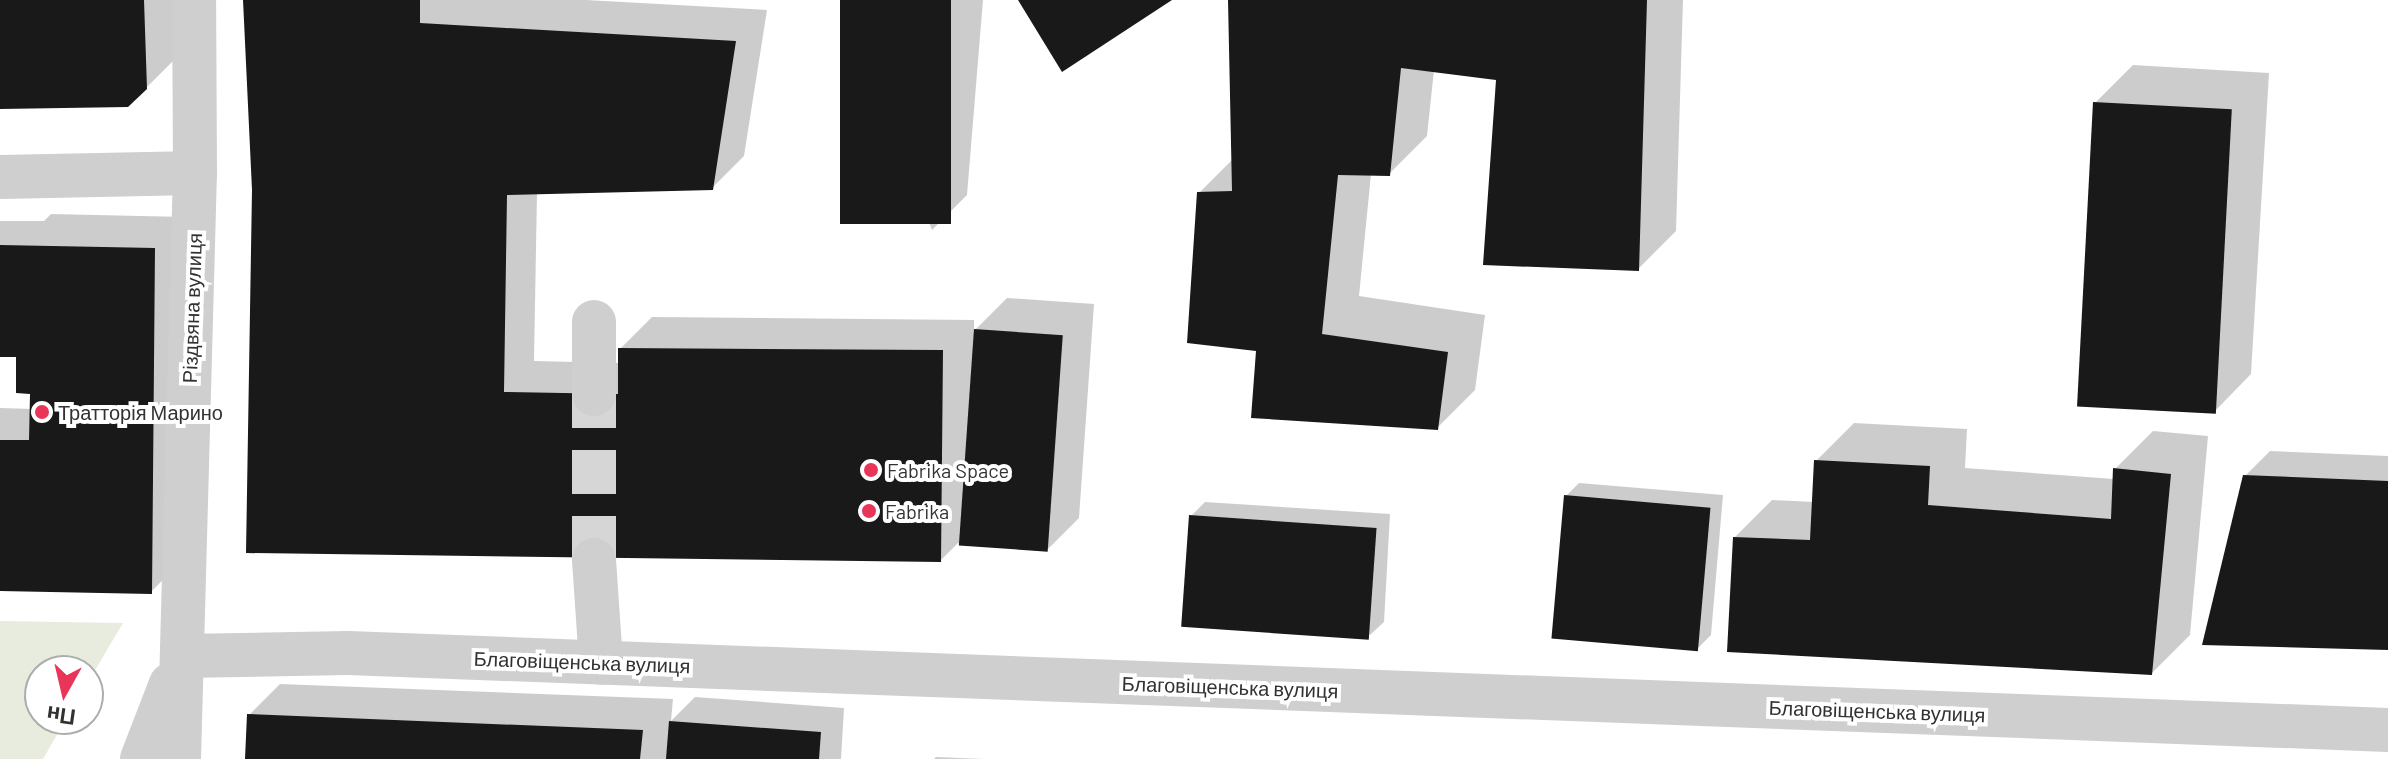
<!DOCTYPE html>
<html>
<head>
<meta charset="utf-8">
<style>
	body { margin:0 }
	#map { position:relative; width:2388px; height:759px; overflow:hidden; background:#fff; font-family:Barlow,sans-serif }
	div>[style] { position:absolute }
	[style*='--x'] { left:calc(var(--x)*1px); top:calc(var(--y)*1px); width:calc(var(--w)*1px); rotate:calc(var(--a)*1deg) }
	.green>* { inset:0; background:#e7ecde }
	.shadow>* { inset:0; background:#0003 }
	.building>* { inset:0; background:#191919; transform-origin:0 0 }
	.minor-tunnel>* { height:44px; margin-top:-22px; transform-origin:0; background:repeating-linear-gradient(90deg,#d6d6d6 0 44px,transparent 0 66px) }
	.minor>* { height:44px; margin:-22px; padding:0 22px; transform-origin:22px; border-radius:22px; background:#cfcfcf }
	.dots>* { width:22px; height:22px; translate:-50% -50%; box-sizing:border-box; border:4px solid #fff; border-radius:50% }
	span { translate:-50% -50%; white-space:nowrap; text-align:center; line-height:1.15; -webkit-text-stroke:8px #fff; paint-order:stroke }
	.street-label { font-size:20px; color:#323232 }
	.poi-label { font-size:20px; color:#323232 }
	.left { translate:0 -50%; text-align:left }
	.north { position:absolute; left:24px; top:655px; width:80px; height:80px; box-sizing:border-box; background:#fff; border:2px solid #adadad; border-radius:50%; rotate:188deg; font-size:22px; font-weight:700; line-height:32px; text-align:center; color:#323232 }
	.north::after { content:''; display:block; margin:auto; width:28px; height:36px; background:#e83558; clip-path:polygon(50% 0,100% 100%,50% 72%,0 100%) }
</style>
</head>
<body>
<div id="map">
	<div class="green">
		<i style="clip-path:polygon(0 621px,123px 623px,88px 682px,88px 671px,40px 671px,40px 719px,66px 719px,43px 759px,0 759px)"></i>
	</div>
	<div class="shadow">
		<i style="clip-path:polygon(0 0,179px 0,182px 52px,146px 88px,0 106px)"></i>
		<i style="clip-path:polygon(245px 0,586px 0,767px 10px,744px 156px,712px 188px,537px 193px,534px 361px,620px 363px,620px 349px,652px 317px,974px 320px,974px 331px,1007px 298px,1094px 304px,1079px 518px,1047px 550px,958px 543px,941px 560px,248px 551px,254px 190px)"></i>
		<i style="clip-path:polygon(842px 0,983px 0,967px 195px,932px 230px)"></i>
		<i style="clip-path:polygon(1230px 0,1683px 0,1676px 231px,1638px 269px,1499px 78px,1434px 70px,1427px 136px,1389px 174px,1371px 174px,1359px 296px,1485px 315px,1475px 390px,1437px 428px,1258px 349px,1199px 193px,1234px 158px)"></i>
		<i style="clip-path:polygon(2133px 65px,2269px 73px,2251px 374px,2214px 412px,2095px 103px)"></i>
		<i style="clip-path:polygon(51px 214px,186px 217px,182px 560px,151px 592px,0 589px,0 408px,32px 409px,32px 392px,18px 355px,0 355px,0 221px,44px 221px)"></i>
		<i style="clip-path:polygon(1854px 423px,1967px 429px,1965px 468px,2114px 479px,2115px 469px,2153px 431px,2208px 436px,2190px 635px,2152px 673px,1735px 537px,1772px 500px,1814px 502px,1816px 461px)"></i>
		<i style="clip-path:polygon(2270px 451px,2388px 456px,2388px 648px,2245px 476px)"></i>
		<i style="clip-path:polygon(1579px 483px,1723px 495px,1711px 635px,1698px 648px,1566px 496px)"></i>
		<i style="clip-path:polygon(1205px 502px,1390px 514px,1384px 622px,1370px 635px,1191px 516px)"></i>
		<i style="clip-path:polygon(280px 684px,673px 699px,671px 721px,695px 697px,844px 708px,841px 759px,247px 759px,249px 715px)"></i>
		<i style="clip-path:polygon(936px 757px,984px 759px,934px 759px)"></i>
	</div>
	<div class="building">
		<i style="clip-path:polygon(0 0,144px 0,147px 89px,128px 107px,0 109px)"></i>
		<i style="clip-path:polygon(243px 0,420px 0,420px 23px,736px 41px,713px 190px,507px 195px,504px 392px,618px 394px,618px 348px,943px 350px,941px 562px,246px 553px,252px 190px)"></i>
		<i style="left:840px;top:0;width:111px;height:224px"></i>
		<i style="clip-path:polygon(1018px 0,1172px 0,1062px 72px)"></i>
		<i style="clip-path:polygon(1228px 0,1647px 0,1639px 271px,1483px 265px,1496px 80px,1401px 68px,1390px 176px,1338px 175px,1322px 334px,1448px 352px,1438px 430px,1251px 418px,1256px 351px,1187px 343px,1197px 192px,1232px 191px)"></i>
		<i style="left:2093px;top:102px;width:139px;height:305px;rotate:3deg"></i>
		<i style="clip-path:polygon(0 245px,155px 248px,152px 594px,0 591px,0 440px,29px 440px,30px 394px,16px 393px,16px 357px,0 357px)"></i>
		<i style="left:974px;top:329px;width:89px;height:217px;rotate:4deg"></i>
		<i style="clip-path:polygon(1814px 460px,1930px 466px,1928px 505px,2111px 519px,2113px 468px,2171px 474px,2152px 675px,1727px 652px,1733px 537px,1810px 540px)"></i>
		<i style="clip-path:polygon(2243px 475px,2388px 481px,2388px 650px,2202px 645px)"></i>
		<i style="left:1564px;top:495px;width:147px;height:144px;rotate:5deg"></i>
		<i style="left:1189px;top:515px;width:188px;height:112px;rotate:4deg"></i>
		<i style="clip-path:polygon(247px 714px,643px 730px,640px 759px,245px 759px)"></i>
		<i style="clip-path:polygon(669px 721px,821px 732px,819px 759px,666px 759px)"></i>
	</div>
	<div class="minor-tunnel">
		<i style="--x:594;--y:560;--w:166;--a:-90"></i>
	</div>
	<div class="minor">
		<i style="--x:0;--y:177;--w:195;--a:-1.2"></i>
		<i style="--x:594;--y:394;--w:72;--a:-90"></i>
		<i style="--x:594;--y:560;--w:103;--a:86.1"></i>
		<i style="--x:182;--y:656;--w:166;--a:-1"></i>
		<i style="--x:348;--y:653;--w:2041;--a:2.16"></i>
		<i style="--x:142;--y:759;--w:80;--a:-68.9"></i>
		<i style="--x:179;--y:759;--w:586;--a:-88.44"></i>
		<i style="--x:195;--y:173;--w:173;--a:-90.3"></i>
	</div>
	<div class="dots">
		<i style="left:42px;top:412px;background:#e83558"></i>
		<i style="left:871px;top:470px;background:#e83558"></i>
		<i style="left:869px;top:511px;background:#e83558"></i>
	</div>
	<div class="street-label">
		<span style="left:192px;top:308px;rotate:-88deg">Різдвяна вулиця</span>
		<span style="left:582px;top:662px;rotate:2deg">Благовіщенська вулиця</span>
		<span style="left:1230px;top:687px;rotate:2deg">Благовіщенська вулиця</span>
		<span style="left:1877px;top:711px;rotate:2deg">Благовіщенська вулиця</span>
	</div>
	<div class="poi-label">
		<span class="left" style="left:58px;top:412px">Тратторія Марино</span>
		<span class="left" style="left:887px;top:470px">Fabrika Space</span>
		<span class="left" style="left:885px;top:511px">Fabrika</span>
	</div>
	<div class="north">Пн</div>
</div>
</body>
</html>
